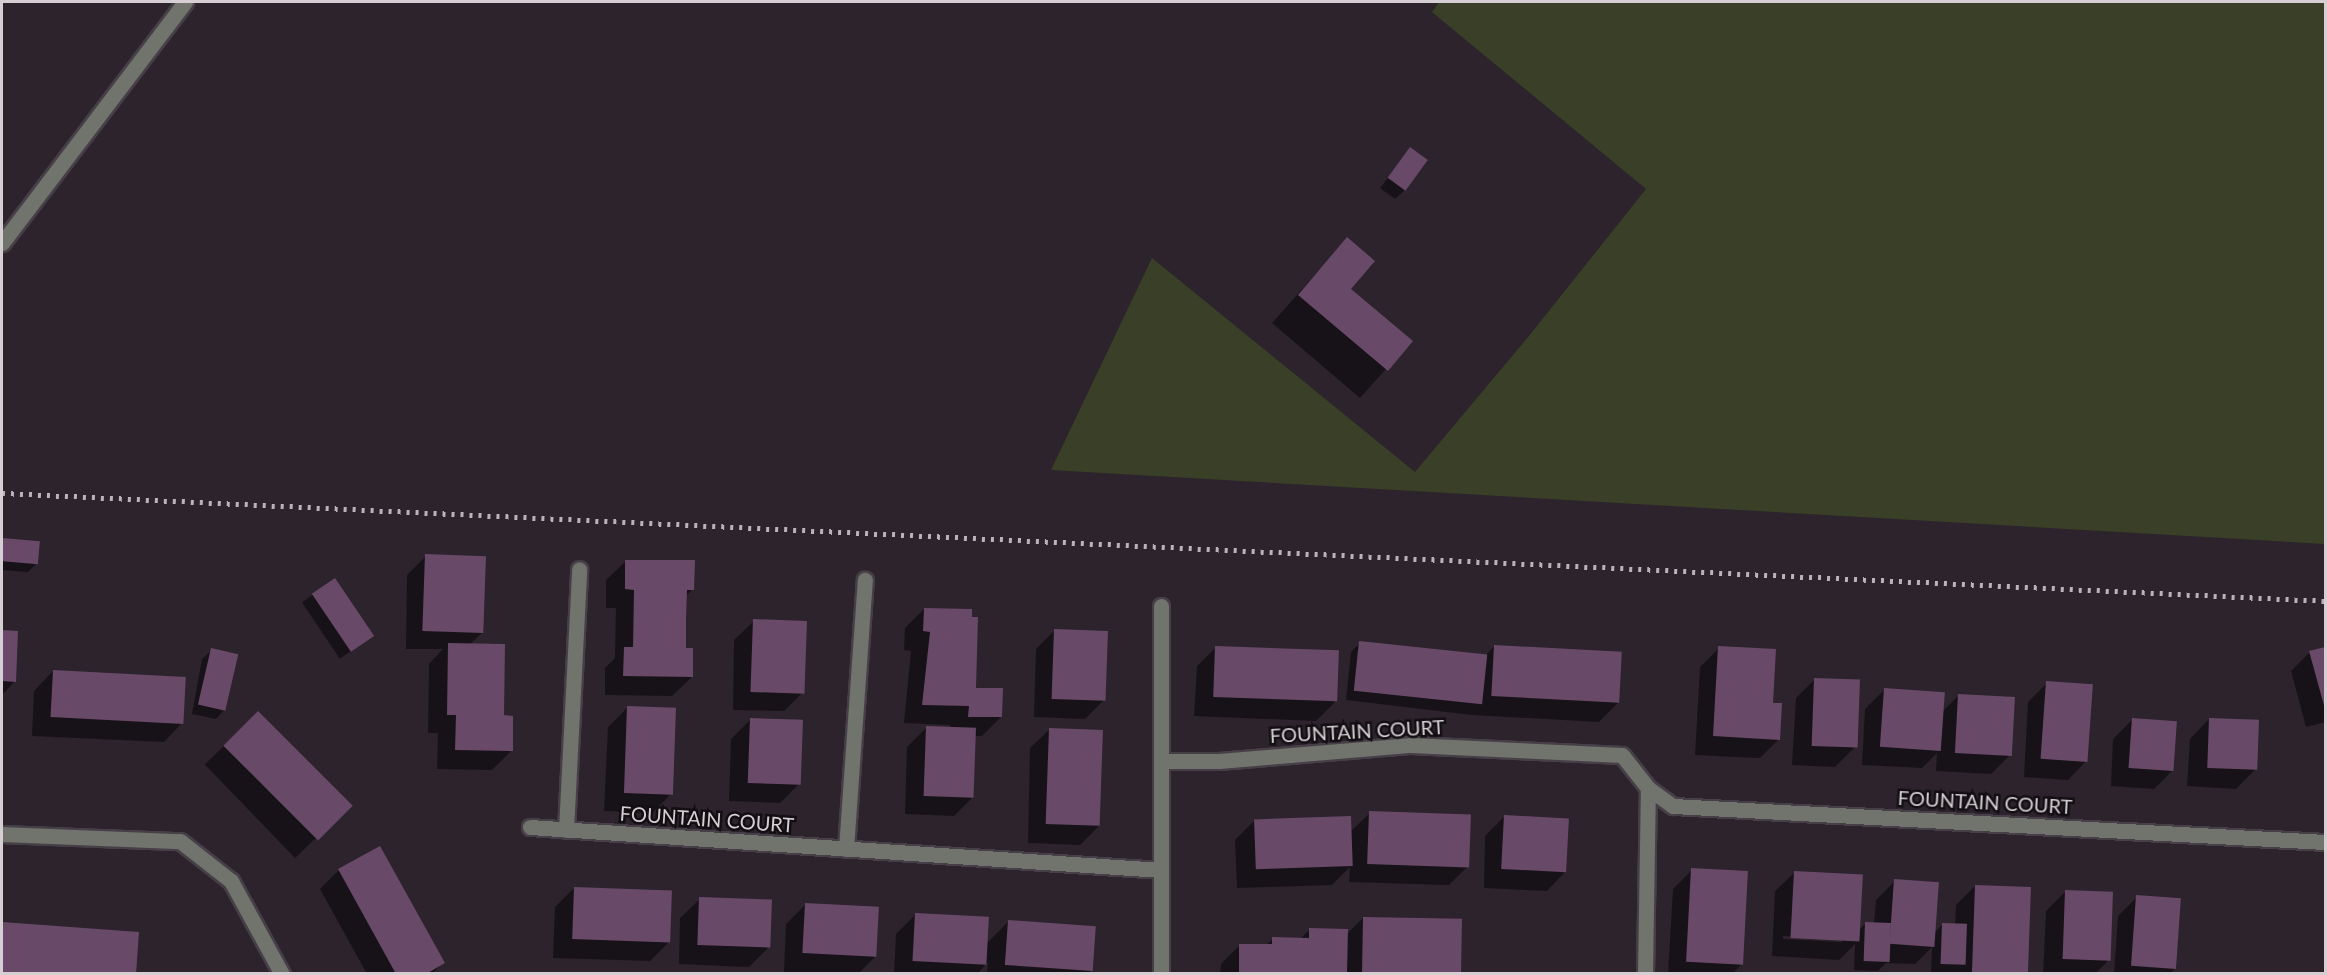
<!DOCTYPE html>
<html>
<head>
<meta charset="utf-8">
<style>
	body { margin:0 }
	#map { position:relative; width:2327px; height:975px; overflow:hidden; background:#2c232c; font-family:Lato,sans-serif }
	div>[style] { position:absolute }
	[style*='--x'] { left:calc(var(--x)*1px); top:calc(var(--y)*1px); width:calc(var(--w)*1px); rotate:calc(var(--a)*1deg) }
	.green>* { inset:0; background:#394027 }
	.shadow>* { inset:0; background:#0007; transform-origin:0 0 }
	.building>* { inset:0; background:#694968; transform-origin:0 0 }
	.roads { filter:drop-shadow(2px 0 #473f47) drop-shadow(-2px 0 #473f47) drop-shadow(0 2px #473f47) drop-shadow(0 -2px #473f47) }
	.minor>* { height:15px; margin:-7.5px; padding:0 7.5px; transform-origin:7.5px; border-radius:7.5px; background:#71736d }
	.rail>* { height:4.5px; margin-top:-2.25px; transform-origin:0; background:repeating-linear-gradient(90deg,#bab3b9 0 3px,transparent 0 9px) }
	span { translate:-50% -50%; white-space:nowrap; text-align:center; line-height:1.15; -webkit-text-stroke:5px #120e12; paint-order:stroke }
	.street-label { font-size:20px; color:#d5cfd4 }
	.frame { position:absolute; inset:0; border:3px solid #d5cfd4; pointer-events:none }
</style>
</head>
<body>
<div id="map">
	<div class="green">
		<i style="clip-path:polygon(1439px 2px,2325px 2px,2325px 544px,1051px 470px,1152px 258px,1415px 472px,1529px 336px,1646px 189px,1432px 12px)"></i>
	</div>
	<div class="shadow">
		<i style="clip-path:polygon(1410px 149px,1405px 190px,1395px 199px,1380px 188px)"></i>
		<i style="clip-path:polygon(1347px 239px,1349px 289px,1411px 341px,1360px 398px,1272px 323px)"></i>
		<i style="clip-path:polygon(2px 539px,39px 542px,37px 563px,28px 572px,2px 570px)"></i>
		<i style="clip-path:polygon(426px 556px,484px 631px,469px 645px,503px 717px,511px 751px,492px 770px,437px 769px,438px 733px,428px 733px,429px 664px,443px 649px,406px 649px,407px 575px)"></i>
		<i style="clip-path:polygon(626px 561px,693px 589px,685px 597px,684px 650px,692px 677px,672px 696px,605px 695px,605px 668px,615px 658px,616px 608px,606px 608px,606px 580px)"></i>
		<i style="left:335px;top:580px;width:68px;height:40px;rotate:56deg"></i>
		<i style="clip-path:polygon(924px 609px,975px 689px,1001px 717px,982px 736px,975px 736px,973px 797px,954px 816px,905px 814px,907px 747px,926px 728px,950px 729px,950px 725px,904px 723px,911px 651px,904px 650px,905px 628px)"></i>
		<i style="clip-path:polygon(754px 621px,803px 692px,784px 711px,733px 710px,734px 640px)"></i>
		<i style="clip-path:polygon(1055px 630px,1104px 700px,1085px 719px,1034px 717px,1036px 649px)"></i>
		<i style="clip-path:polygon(2px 631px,17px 632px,15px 681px,2px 695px)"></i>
		<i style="clip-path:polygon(1360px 643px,1486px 655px,1494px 646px,1618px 703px,1599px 722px,1472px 715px,1346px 700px,1351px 652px)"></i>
		<i style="clip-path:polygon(1216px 647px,1335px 702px,1316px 721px,1194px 716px,1197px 666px)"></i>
		<i style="clip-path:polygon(1719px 648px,1772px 704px,1779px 739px,1760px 758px,1695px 755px,1700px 667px)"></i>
		<i style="clip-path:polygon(2326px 648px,2326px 722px,2306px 727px,2291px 671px,2310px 652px)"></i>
		<i style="clip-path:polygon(212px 650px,225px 709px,216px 719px,192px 714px,202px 659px)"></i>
		<i style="clip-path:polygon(53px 671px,183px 722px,164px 742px,32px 736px,34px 691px)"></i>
		<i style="clip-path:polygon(1815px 679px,1854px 748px,1835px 767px,1792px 765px,1796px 698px)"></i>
		<i style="clip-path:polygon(2047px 683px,2087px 760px,2068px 780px,2024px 777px,2028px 702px)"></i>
		<i style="clip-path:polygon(1884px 690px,1943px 711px,1958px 696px,2010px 755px,1991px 774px,1936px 771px,1937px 753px,1922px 768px,1862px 765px,1865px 709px)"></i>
		<i style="clip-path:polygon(627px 708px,671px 794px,652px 813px,604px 811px,608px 727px)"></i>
		<i style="left:258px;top:713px;width:130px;height:74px;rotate:46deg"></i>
		<i style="clip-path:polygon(2209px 719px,2255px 770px,2236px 789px,2187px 786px,2190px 739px)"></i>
		<i style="clip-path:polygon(750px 720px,799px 784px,780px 803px,729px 801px,731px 739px)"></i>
		<i style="clip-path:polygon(2132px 720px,2173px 770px,2154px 789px,2111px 786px,2113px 739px)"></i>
		<i style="clip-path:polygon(1050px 729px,1099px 826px,1080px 845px,1028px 843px,1030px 748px)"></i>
		<i style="clip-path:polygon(1370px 813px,1468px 866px,1449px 885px,1349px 882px,1350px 867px,1332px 885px,1237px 888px,1235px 840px,1254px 821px,1350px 832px)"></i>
		<i style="clip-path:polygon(1504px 817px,1566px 871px,1547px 891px,1484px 888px,1485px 836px)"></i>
		<i style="clip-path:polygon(339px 870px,443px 962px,432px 974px,367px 974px,320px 889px)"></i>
		<i style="clip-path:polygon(1692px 870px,1742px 964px,1732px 974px,1668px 974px,1673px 889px)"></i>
		<i style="clip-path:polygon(evenodd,1795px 872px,1859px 930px,1865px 924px,1874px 924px,1876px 900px,1895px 881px,1935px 932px,1943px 924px,1955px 925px,1956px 905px,1975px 886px,2024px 974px,1931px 973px,1932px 947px,1915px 964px,1886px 963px,1878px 971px,1854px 970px,1855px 944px,1839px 960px,1772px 956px,1775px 891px,1795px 872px,1783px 936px,1842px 939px,1842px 942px,1783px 939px,1783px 936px)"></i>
		<i style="clip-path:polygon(574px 888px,669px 942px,650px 961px,553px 958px,555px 907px)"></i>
		<i style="clip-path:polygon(2065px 892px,2108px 961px,2095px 974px,2043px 974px,2046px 911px)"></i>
		<i style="clip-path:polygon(2137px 897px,2175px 968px,2170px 974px,2114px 974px,2118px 916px)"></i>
		<i style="clip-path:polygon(700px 899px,768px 948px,749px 967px,679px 964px,680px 918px)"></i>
		<i style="clip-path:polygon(806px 904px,875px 957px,858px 974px,784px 972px,786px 924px)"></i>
		<i style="clip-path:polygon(915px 915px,987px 943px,1008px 922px,1091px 970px,1088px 974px,987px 974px,988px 962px,977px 974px,894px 974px,896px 934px)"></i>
		<i style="clip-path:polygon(1363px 918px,1460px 974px,1220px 974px,1221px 964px,1240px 945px,1266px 945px,1273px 939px,1300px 939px,1310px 929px,1346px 935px)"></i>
		<i style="clip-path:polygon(2px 923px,137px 933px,134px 974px,2px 974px)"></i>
	</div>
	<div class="building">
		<i style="left:1410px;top:147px;width:22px;height:38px;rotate:36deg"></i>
		<i style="clip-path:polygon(1347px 237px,1375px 261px,1351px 289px,1413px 341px,1388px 371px,1298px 295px)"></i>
		<i style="left:2px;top:538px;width:38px;height:23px;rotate:5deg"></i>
		<i style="left:425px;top:554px;width:61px;height:77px;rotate:2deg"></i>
		<i style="clip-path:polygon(625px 560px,695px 560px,694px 590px,687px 590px,686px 619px,686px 648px,693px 648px,693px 677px,623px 676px,624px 647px,633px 647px,634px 590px,625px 589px)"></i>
		<i style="left:335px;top:578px;width:70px;height:28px;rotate:56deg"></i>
		<i style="clip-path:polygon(924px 608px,972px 609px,972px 617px,978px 617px,976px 688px,1003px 688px,1002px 717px,968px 717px,969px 706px,922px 705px,930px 632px,923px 631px)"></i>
		<i style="left:753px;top:619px;width:54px;height:73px;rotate:2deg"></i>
		<i style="left:1054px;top:629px;width:54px;height:70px;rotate:2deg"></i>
		<i style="clip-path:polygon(2px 630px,18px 631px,16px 682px,2px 681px)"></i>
		<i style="left:1359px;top:641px;width:129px;height:50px;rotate:6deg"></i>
		<i style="clip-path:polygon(448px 643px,505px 644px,504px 715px,513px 716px,513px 751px,455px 750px,456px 715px,447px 715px)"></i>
		<i style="left:1494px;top:645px;width:128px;height:51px;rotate:3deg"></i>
		<i style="left:1215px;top:646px;width:124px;height:51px;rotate:2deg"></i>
		<i style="clip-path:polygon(1718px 646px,1776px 649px,1773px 703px,1782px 703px,1780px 740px,1713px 736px)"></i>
		<i style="clip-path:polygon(2325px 647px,2325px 709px,2309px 651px)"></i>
		<i style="left:211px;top:648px;width:28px;height:58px;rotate:13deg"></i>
		<i style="left:53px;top:670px;width:133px;height:47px;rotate:3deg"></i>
		<i style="left:1814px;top:678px;width:46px;height:68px;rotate:2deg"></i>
		<i style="left:2046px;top:681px;width:47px;height:78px;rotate:4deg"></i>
		<i style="left:1884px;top:688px;width:61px;height:59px;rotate:4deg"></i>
		<i style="left:1958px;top:694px;width:57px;height:59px;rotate:3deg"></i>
		<i style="left:627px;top:706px;width:49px;height:87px;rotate:2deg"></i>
		<i style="left:258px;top:711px;width:134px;height:49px;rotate:45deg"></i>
		<i style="left:750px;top:718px;width:53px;height:65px;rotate:2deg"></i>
		<i style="left:2132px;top:718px;width:45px;height:50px;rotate:4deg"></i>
		<i style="left:2209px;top:718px;width:50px;height:50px;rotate:2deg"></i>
		<i style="left:926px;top:726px;width:50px;height:70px;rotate:2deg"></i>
		<i style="left:1049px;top:728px;width:54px;height:96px;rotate:2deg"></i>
		<i style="left:1369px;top:811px;width:102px;height:53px;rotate:2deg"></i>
		<i style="left:1504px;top:815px;width:65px;height:54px;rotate:3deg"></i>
		<i style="left:1351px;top:816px;width:50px;height:97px;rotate:88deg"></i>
		<i style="clip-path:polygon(380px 846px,445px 963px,426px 974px,396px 974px,338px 869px)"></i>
		<i style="left:1691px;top:868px;width:57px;height:94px;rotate:3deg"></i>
		<i style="left:1794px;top:871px;width:69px;height:67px;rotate:3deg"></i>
		<i style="left:1894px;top:879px;width:45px;height:65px;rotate:4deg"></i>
		<i style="left:1975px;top:885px;width:56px;height:89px;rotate:2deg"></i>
		<i style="left:574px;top:887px;width:98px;height:52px;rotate:2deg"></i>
		<i style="left:2065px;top:890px;width:48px;height:69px;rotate:2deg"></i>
		<i style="left:2136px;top:895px;width:45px;height:71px;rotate:4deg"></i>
		<i style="left:699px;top:897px;width:73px;height:48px;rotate:2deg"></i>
		<i style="left:805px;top:903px;width:74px;height:50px;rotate:3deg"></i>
		<i style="left:915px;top:913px;width:74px;height:48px;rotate:3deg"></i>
		<i style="left:1363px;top:917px;width:99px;height:56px;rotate:1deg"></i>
		<i style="left:1008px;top:920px;width:88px;height:45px;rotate:4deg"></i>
		<i style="clip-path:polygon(2px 922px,139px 932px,136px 974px,2px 974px)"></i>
		<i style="left:1865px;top:922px;width:26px;height:39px;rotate:2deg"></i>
		<i style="left:1942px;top:923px;width:25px;height:41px;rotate:2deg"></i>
		<i style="clip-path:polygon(1309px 928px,1348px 929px,1347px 974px,1239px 974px,1239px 944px,1272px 944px,1272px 937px,1309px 938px)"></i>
	</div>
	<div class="roads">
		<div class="minor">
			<i style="--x:2;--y:243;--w:303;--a:-52.8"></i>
			<i style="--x:1161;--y:606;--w:368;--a:90"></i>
			<i style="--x:1161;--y:761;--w:58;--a:0"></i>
			<i style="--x:1219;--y:761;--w:193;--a:-4.8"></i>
			<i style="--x:1411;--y:745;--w:211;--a:2.7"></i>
			<i style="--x:1622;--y:755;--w:42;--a:51.8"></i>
			<i style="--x:1648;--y:788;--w:31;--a:36"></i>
			<i style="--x:1673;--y:806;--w:654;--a:3.16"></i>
			<i style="--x:530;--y:827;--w:632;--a:3.9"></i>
			<i style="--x:566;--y:830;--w:261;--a:-87.1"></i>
			<i style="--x:2;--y:834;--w:178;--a:2.3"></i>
			<i style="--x:180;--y:841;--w:65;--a:38.1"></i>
			<i style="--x:231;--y:881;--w:106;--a:61.3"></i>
			<i style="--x:846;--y:849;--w:270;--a:-86"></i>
			<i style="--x:1645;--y:974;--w:186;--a:-89.1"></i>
		</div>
	</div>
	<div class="rail">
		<i style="--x:2;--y:493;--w:2327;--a:2.66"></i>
	</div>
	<div class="street-label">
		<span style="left:1357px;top:731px;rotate:-3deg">FOUNTAIN COURT</span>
		<span style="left:1985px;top:802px;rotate:3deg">FOUNTAIN COURT</span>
		<span style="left:707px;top:819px;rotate:4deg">FOUNTAIN COURT</span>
	</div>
	<div class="frame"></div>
</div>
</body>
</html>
